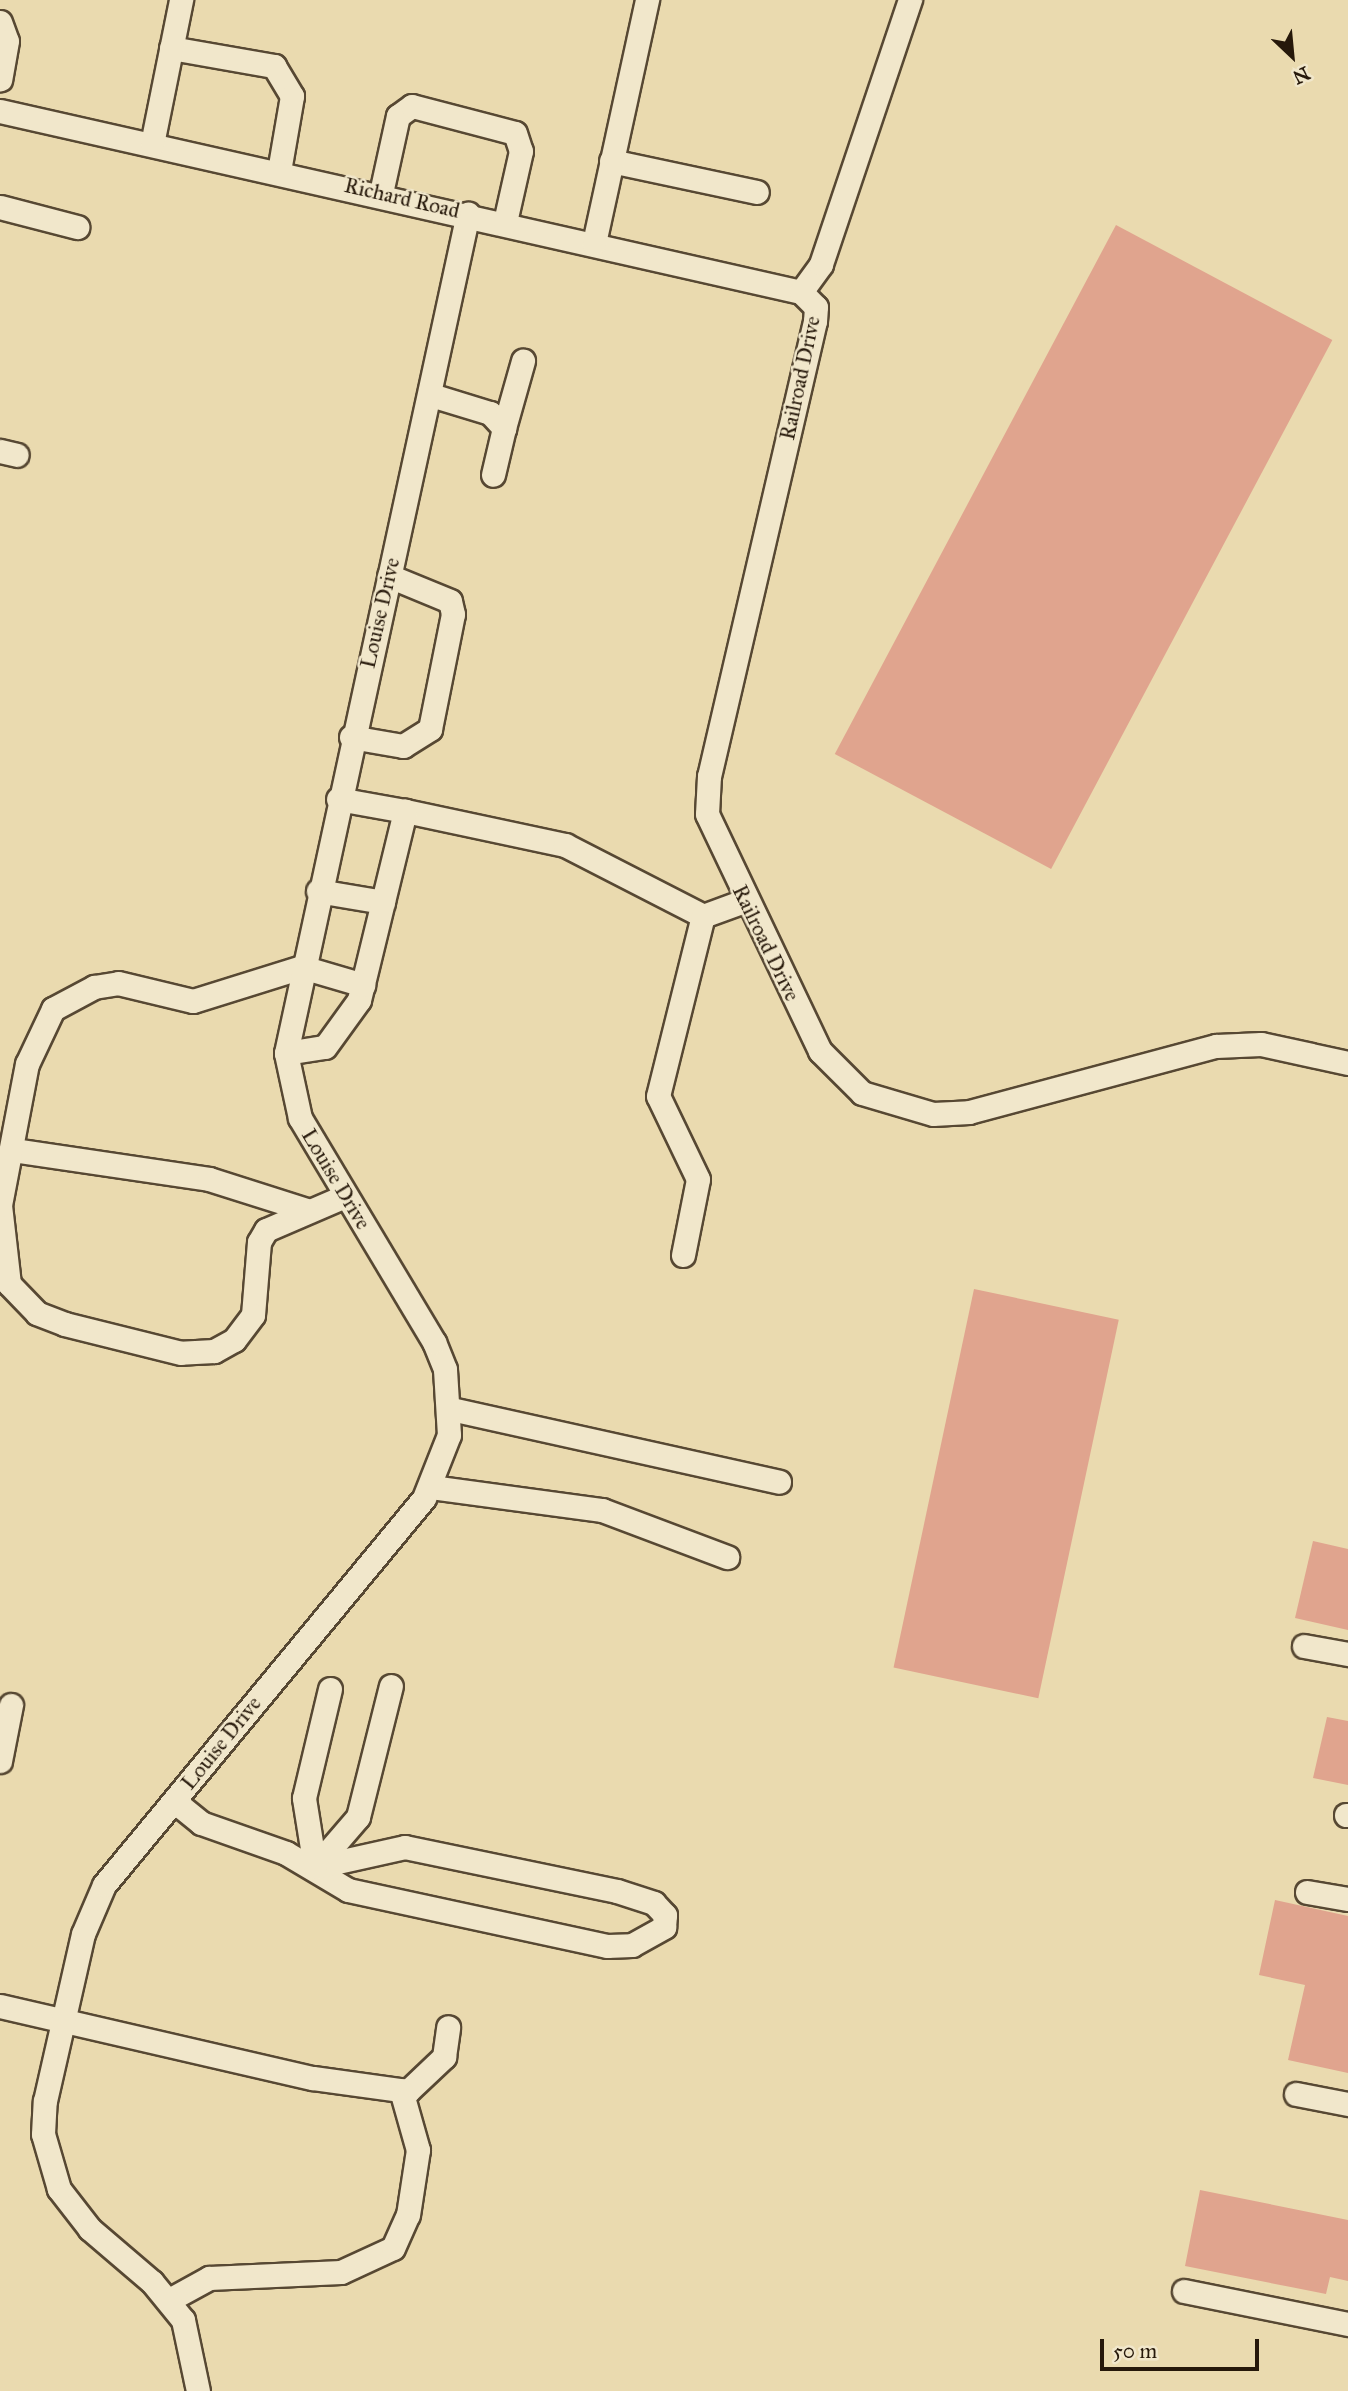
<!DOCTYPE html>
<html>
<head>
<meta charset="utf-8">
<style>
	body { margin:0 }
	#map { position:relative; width:1348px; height:2391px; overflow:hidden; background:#eadaaf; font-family:"IM FELL Great Primer",serif }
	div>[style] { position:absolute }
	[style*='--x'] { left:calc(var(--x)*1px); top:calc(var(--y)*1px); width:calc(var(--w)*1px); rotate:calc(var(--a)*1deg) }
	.building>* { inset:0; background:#e0a48e; transform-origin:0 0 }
	.roads { filter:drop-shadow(2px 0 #574833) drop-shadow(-2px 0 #574833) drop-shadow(0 2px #574833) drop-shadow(0 -2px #574833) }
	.minor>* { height:23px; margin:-11.5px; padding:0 11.5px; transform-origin:11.5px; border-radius:11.5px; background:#f1e7cb }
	span { translate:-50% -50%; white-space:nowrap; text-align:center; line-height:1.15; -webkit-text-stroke:5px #f1e7cb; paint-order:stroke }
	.street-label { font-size:21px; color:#26180a }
	.north { position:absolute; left:1257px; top:21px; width:70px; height:70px; -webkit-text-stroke:5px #f1e7cb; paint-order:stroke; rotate:154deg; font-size:19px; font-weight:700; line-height:28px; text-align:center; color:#26180a }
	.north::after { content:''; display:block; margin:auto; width:24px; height:32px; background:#26180a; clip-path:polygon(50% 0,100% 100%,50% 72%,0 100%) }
	.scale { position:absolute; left:1100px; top:2339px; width:159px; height:32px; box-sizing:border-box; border:4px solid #26180a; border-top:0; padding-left:9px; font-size:21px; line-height:24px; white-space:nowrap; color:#26180a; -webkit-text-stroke:5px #f1e7cb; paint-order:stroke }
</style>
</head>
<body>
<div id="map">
	<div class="building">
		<i style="left:1116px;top:225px;width:245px;height:599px;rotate:28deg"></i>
		<i style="left:974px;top:1289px;width:148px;height:387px;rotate:12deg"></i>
		<i style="clip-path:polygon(1313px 1541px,1348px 1549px,1348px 1630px,1295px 1618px)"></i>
		<i style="clip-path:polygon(1327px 1717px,1348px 1721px,1348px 1785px,1313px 1778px)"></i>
		<i style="clip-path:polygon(1275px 1900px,1348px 1916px,1348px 2073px,1288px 2060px,1305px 1985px,1259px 1975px)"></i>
		<i style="clip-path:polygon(1200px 2190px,1348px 2220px,1348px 2281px,1330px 2277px,1326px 2294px,1185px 2266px)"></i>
	</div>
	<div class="roads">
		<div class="minor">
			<i style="--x:0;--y:22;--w:20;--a:70"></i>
			<i style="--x:7;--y:41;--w:39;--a:100"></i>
			<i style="--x:171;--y:48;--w:105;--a:9.9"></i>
			<i style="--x:274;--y:66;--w:35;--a:59"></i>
			<i style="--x:292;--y:96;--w:76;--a:99.8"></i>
			<i style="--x:0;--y:111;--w:821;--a:12.73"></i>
			<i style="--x:152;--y:144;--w:147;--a:-78.6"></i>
			<i style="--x:611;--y:161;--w:149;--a:12"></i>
			<i style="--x:381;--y:193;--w:79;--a:-77.6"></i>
			<i style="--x:398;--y:116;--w:17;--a:-36"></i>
			<i style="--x:412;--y:106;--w:106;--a:14.7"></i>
			<i style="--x:515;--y:133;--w:19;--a:72"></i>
			<i style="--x:521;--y:151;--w:73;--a:102.7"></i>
			<i style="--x:0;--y:207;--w:80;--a:14.6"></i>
			<i style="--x:594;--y:243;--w:249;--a:-77.7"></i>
			<i style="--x:801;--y:292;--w:21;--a:45"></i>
			<i style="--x:816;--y:307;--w:14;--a:94"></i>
			<i style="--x:815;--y:321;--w:467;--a:103.1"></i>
			<i style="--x:709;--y:776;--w:38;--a:93"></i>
			<i style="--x:707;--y:814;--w:263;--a:64.5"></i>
			<i style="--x:820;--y:1051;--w:59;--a:45"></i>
			<i style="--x:862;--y:1093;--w:74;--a:16.5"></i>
			<i style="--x:933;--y:1114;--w:36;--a:-3"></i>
			<i style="--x:969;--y:1112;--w:256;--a:-15"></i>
			<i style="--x:1216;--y:1046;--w:45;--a:-2.5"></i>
			<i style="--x:1261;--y:1044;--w:89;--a:12.3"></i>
			<i style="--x:801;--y:292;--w:34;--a:-54"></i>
			<i style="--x:821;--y:264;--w:279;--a:-71.4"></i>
			<i style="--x:431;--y:395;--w:62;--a:17"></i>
			<i style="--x:490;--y:413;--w:21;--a:47"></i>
			<i style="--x:504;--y:428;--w:48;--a:103.2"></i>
			<i style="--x:504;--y:428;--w:70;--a:-74.2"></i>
			<i style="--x:0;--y:451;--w:17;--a:13"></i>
			<i style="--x:351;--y:737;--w:53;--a:9.8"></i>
			<i style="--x:403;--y:746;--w:32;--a:-32"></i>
			<i style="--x:430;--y:729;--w:117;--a:-78.7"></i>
			<i style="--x:453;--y:614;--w:13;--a:-103"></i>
			<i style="--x:450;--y:601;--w:66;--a:-157.7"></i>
			<i style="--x:405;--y:811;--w:164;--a:12"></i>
			<i style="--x:565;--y:845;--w:155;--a:27.2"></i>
			<i style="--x:703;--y:916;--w:44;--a:-20.1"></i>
			<i style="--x:318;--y:891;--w:66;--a:9.6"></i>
			<i style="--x:286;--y:1053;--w:39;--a:-9"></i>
			<i style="--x:325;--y:1047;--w:58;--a:-54.1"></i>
			<i style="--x:359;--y:1000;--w:195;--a:-76.3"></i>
			<i style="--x:405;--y:811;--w:68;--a:-169.8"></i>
			<i style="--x:13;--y:1150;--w:198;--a:8.4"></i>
			<i style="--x:209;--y:1179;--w:103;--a:17.6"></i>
			<i style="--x:345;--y:1196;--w:86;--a:156.7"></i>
			<i style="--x:266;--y:1230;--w:14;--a:120"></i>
			<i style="--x:259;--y:1242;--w:73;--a:94.7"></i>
			<i style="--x:253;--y:1315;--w:31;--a:127"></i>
			<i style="--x:234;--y:1340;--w:23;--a:151"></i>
			<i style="--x:214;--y:1351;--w:33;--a:177"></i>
			<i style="--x:181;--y:1353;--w:120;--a:-166"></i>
			<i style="--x:65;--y:1324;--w:30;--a:-159"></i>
			<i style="--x:37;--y:1313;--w:40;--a:-134"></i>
			<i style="--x:9;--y:1284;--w:80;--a:-96.5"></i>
			<i style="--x:0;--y:1205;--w:144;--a:-79.2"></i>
			<i style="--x:27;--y:1064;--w:61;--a:-64.7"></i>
			<i style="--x:53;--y:1009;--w:47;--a:-28.2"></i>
			<i style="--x:94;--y:987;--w:24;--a:-9"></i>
			<i style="--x:118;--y:983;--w:77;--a:13.5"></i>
			<i style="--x:193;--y:1001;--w:114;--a:-17.3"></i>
			<i style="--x:302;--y:967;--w:64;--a:16.4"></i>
			<i style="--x:683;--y:1255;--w:77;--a:-78.8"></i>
			<i style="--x:698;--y:1179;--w:92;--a:-115.7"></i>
			<i style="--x:658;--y:1096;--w:186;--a:-76"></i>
			<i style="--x:451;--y:1409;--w:336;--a:12.5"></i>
			<i style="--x:431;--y:1487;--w:173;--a:7.7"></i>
			<i style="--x:602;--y:1510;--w:134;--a:20.6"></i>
			<i style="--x:1304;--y:1646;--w:45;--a:10.3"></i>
			<i style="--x:0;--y:1761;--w:57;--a:-78.9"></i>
			<i style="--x:174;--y:1801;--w:35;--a:39"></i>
			<i style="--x:201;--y:1823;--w:90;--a:19.4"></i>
			<i style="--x:286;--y:1853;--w:72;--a:30.8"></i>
			<i style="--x:348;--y:1890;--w:265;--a:12.2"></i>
			<i style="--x:607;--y:1946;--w:25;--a:-2"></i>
			<i style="--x:632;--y:1945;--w:37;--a:-29"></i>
			<i style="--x:664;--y:1927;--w:12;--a:-85"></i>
			<i style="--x:665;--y:1915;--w:16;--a:-133"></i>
			<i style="--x:654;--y:1903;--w:39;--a:-162"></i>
			<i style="--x:617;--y:1891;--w:217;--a:-168.3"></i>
			<i style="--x:405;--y:1847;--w:92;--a:167.5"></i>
			<i style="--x:1346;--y:1815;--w:2;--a:0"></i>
			<i style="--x:315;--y:1867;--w:66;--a:-49.3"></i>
			<i style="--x:358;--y:1817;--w:135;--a:-75.9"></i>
			<i style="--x:315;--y:1867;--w:70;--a:-99.1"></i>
			<i style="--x:304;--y:1798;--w:112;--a:-76.6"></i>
			<i style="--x:1307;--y:1892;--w:42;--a:9.7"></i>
			<i style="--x:0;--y:2006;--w:321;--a:13"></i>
			<i style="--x:313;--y:2078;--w:96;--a:7.8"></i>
			<i style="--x:408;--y:2091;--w:50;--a:-43.4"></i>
			<i style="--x:444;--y:2057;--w:30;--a:-82"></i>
			<i style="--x:1296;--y:2094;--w:53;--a:10.9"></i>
			<i style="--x:1184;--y:2291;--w:167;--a:11.4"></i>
			<i style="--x:169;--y:2300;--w:46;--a:-28.8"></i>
			<i style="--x:209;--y:2278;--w:132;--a:-2.6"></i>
			<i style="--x:341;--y:2272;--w:57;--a:-24.8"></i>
			<i style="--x:393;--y:2248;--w:36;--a:-66"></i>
			<i style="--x:408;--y:2215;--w:66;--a:-81.3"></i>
			<i style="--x:418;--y:2150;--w:62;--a:-105.8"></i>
			<i style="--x:198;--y:2391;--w:73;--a:-101.9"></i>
			<i style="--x:183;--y:2320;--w:49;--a:-129.2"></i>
			<i style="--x:152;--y:2282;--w:82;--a:-139.5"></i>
			<i style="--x:90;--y:2229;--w:51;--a:-127.8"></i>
			<i style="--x:59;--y:2189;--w:57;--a:-106.2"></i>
			<i style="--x:43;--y:2134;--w:33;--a:-87"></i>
			<i style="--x:45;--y:2101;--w:171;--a:-77.2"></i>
			<i style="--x:83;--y:1934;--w:53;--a:-66.8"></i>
			<i style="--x:104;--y:1885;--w:502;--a:-50.41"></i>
			<i style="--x:424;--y:1498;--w:68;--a:-68.4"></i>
			<i style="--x:449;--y:1435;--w:66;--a:-93.5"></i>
			<i style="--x:445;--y:1369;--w:29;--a:-112"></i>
			<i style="--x:434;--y:1342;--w:261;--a:-120.9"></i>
			<i style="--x:300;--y:1118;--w:66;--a:-102.2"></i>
			<i style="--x:286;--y:1053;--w:859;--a:-77.77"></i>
		</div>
	</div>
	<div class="street-label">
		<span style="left:402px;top:198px;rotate:13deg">Richard Road</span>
		<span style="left:800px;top:378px;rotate:-78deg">Railroad Drive</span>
		<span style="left:380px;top:613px;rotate:-77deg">Louise Drive</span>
		<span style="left:766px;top:943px;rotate:64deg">Railroad Drive</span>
		<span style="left:336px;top:1179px;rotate:59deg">Louise Drive</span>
		<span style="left:221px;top:1743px;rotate:-51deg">Louise Drive</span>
	</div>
	<div class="north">N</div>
	<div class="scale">50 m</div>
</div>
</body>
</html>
